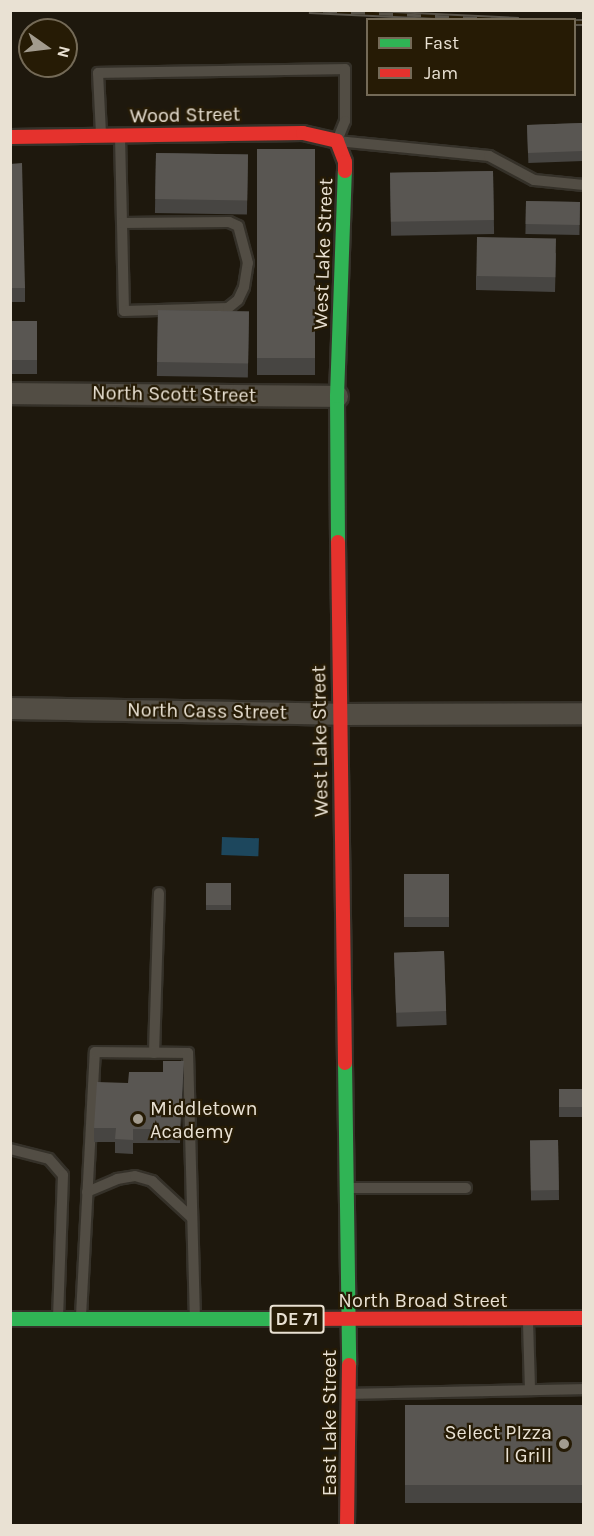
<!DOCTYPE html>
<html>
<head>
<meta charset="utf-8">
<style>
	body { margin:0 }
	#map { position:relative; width:594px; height:1536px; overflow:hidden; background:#1e180d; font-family:Karla,sans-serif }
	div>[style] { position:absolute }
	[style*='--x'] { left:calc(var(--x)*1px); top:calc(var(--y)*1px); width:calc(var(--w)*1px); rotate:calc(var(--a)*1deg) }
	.water>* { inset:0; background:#1d475d; transform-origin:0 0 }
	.roads { filter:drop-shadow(2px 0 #353129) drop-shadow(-2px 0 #353129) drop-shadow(0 2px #353129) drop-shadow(0 -2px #353129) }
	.lane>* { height:10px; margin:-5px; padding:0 5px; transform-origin:5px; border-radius:5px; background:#524d44 }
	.street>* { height:21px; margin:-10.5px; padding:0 10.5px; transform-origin:10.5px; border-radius:10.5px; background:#524d44 }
	.fast>* { height:14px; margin:-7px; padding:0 7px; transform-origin:7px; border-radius:7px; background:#30b455 }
	.jam>* { height:14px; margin:-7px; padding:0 7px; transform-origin:7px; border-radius:7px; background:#e5322d }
	.rail>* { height:7px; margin-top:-3.5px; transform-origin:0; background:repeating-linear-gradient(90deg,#261b05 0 14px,#59544a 0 28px); box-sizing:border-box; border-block:2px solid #59544a }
	.wall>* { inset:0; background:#474542; transform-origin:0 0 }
	.shaded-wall>* { inset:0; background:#2f2c26 }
	.building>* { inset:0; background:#595652; transform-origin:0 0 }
	.dots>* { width:16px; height:16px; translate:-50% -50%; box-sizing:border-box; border:3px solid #261b05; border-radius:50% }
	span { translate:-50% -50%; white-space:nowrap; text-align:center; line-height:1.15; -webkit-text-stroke:4.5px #261b05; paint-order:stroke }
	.shield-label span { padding:2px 4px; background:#261b05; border:2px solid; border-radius:4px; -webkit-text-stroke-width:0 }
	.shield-label { font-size:18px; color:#e9e1d3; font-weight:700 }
	.street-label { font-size:20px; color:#e9e1d3 }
	.poi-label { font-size:20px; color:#e9e1d3 }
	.left { translate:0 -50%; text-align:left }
	.right { translate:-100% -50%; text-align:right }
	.frame { position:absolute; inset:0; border:12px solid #e9e1d3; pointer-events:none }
	.legend { position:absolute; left:366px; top:18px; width:210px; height:78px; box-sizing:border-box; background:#261b05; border:2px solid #746a57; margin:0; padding:8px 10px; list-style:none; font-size:18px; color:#e9e1d3 }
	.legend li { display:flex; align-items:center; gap:12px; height:30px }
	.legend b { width:30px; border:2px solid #746a57 }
	.north { position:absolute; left:18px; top:18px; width:60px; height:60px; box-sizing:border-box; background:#261b05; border:2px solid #746a57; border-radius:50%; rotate:104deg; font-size:16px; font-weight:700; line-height:24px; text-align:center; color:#e9e1d3 }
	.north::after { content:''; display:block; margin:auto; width:21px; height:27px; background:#a29b8e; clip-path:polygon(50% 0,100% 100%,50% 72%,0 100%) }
</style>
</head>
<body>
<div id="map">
	<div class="water">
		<i style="left:222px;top:837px;width:37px;height:18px;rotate:2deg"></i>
	</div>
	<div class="roads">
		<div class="lane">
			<i style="--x:101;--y:134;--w:61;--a:-92.8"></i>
			<i style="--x:98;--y:73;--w:247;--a:-0.9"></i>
			<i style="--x:345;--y:69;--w:52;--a:90"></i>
			<i style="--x:345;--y:121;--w:22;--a:112"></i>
			<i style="--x:337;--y:141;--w:153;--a:5.6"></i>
			<i style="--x:489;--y:156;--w:51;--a:28.1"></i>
			<i style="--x:534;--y:180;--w:50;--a:5.7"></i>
			<i style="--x:120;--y:136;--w:87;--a:88.7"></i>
			<i style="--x:122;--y:223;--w:88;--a:88.7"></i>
			<i style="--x:124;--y:311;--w:104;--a:-1.7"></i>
			<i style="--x:228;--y:308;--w:13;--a:-39"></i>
			<i style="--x:238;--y:300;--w:14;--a:-65"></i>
			<i style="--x:244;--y:287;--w:24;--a:-81"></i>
			<i style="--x:248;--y:263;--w:38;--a:-105"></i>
			<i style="--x:238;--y:226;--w:10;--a:-156"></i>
			<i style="--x:229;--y:222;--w:107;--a:179.5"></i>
			<i style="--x:154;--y:1053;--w:160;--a:-88.2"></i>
			<i style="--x:10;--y:1149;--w:40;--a:14.4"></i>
			<i style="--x:49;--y:1159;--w:21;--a:49"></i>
			<i style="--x:63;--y:1175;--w:141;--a:92"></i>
			<i style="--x:350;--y:1188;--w:116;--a:0"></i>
			<i style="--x:87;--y:1192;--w:33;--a:-23"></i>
			<i style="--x:117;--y:1179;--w:18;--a:-9"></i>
			<i style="--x:135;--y:1176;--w:18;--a:16"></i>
			<i style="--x:152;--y:1181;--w:54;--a:42.8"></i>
			<i style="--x:81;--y:1316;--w:264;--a:-87"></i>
			<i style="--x:95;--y:1052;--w:93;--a:0.6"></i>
			<i style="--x:188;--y:1053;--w:262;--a:88.5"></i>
			<i style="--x:528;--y:1322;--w:68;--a:88.3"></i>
			<i style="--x:349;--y:1394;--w:235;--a:-1.2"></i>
		</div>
		<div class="street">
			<i style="--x:10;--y:393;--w:327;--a:0.5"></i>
			<i style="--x:10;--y:708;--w:329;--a:1"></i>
			<i style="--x:339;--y:714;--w:245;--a:-0.2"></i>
		</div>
		<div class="fast">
			<i style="--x:338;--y:542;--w:146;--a:-90.4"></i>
			<i style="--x:337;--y:396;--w:225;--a:-88"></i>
			<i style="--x:345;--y:1063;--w:302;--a:89.2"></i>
			<i style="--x:10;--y:1319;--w:269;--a:0"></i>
		</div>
		<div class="jam">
			<i style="--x:10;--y:137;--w:293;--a:-0.8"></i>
			<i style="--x:303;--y:133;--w:35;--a:13"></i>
			<i style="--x:337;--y:141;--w:22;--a:69"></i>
			<i style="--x:345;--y:162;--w:9;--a:90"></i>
			<i style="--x:338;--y:542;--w:521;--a:89.23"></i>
			<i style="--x:279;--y:1319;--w:305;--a:-0.2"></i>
			<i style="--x:347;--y:1526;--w:161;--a:-89.3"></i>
		</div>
	</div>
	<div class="rail">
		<i style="--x:309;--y:10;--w:210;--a:2.7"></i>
		<i style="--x:574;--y:22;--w:10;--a:0"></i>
	</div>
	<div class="wall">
		<i style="left:582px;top:123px;width:38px;height:55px;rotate:88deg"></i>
		<i style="left:257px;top:149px;width:58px;height:226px"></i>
		<i style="left:156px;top:153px;width:92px;height:60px;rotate:1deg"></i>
		<i style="clip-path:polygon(10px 164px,25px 288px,25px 302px,10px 302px)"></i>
		<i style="left:493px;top:171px;width:63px;height:103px;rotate:89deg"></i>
		<i style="left:526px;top:201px;width:54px;height:33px;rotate:1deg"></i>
		<i style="clip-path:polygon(556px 253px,555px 292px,476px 290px,476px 276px)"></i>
		<i style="left:158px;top:310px;width:91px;height:66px;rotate:1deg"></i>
		<i style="left:10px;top:321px;width:27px;height:53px"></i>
		<i style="left:404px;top:874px;width:45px;height:53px"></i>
		<i style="left:206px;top:883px;width:25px;height:27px"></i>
		<i style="left:444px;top:951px;width:74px;height:50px;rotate:88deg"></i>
		<i style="clip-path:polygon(184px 1075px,180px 1143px,133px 1143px,133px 1154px,115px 1153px,115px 1142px,94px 1142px,94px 1128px)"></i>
		<i style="left:584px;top:1089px;width:28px;height:25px;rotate:90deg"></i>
		<i style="left:558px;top:1140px;width:60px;height:28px;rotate:89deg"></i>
		<i style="left:405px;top:1405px;width:179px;height:98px"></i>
	</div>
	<div class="shaded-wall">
		<i style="clip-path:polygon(184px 1061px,184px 1075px,180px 1143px,180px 1129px)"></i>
	</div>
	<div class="building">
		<i style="left:582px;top:123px;width:28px;height:55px;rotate:88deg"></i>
		<i style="left:257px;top:149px;width:58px;height:209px"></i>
		<i style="left:156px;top:153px;width:92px;height:46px;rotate:1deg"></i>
		<i style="clip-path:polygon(22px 163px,25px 288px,10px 288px,10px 164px)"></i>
		<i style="left:493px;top:171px;width:49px;height:103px;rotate:89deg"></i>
		<i style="left:526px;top:201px;width:54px;height:23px;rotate:1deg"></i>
		<i style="left:477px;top:237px;width:79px;height:39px;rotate:1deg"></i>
		<i style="left:158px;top:310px;width:91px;height:52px;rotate:1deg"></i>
		<i style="left:10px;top:321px;width:27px;height:39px"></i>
		<i style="left:404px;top:874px;width:45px;height:43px"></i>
		<i style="left:206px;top:883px;width:25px;height:22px"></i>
		<i style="left:444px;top:951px;width:60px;height:50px;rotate:88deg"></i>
		<i style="clip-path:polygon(163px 1061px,184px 1061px,180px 1129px,133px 1129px,133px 1140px,115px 1139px,116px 1128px,94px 1128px,97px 1082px,128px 1083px,129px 1072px,163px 1072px)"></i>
		<i style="left:584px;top:1089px;width:18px;height:25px;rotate:90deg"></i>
		<i style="left:558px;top:1140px;width:50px;height:28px;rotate:89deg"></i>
		<i style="left:405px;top:1405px;width:179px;height:80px"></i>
	</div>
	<div class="dots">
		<i style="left:138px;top:1119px;background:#a29b8e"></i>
		<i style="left:564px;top:1444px;background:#a29b8e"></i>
	</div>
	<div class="shield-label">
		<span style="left:297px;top:1319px">DE 71</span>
	</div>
	<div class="street-label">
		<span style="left:185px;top:115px;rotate:-1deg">Wood Street</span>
		<span style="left:323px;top:254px;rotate:-88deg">West Lake Street</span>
		<span style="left:174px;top:394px;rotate:1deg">North Scott Street</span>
		<span style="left:207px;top:711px;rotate:1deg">North Cass Street</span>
		<span style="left:320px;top:741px;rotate:-91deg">West Lake Street</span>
		<span style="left:423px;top:1300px">North Broad Street</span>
		<span style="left:329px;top:1423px;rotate:-90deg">East Lake Street</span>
	</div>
	<div class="poi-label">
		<span class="left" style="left:150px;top:1120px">Middletown<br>Academy</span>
		<span class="right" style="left:552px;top:1444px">Select PIzza<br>l Grill</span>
	</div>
	<div class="frame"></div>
	<ul class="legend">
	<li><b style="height:8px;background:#30b455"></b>Fast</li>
	<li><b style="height:8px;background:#e5322d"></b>Jam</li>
	</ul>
	<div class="north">N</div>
</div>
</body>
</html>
